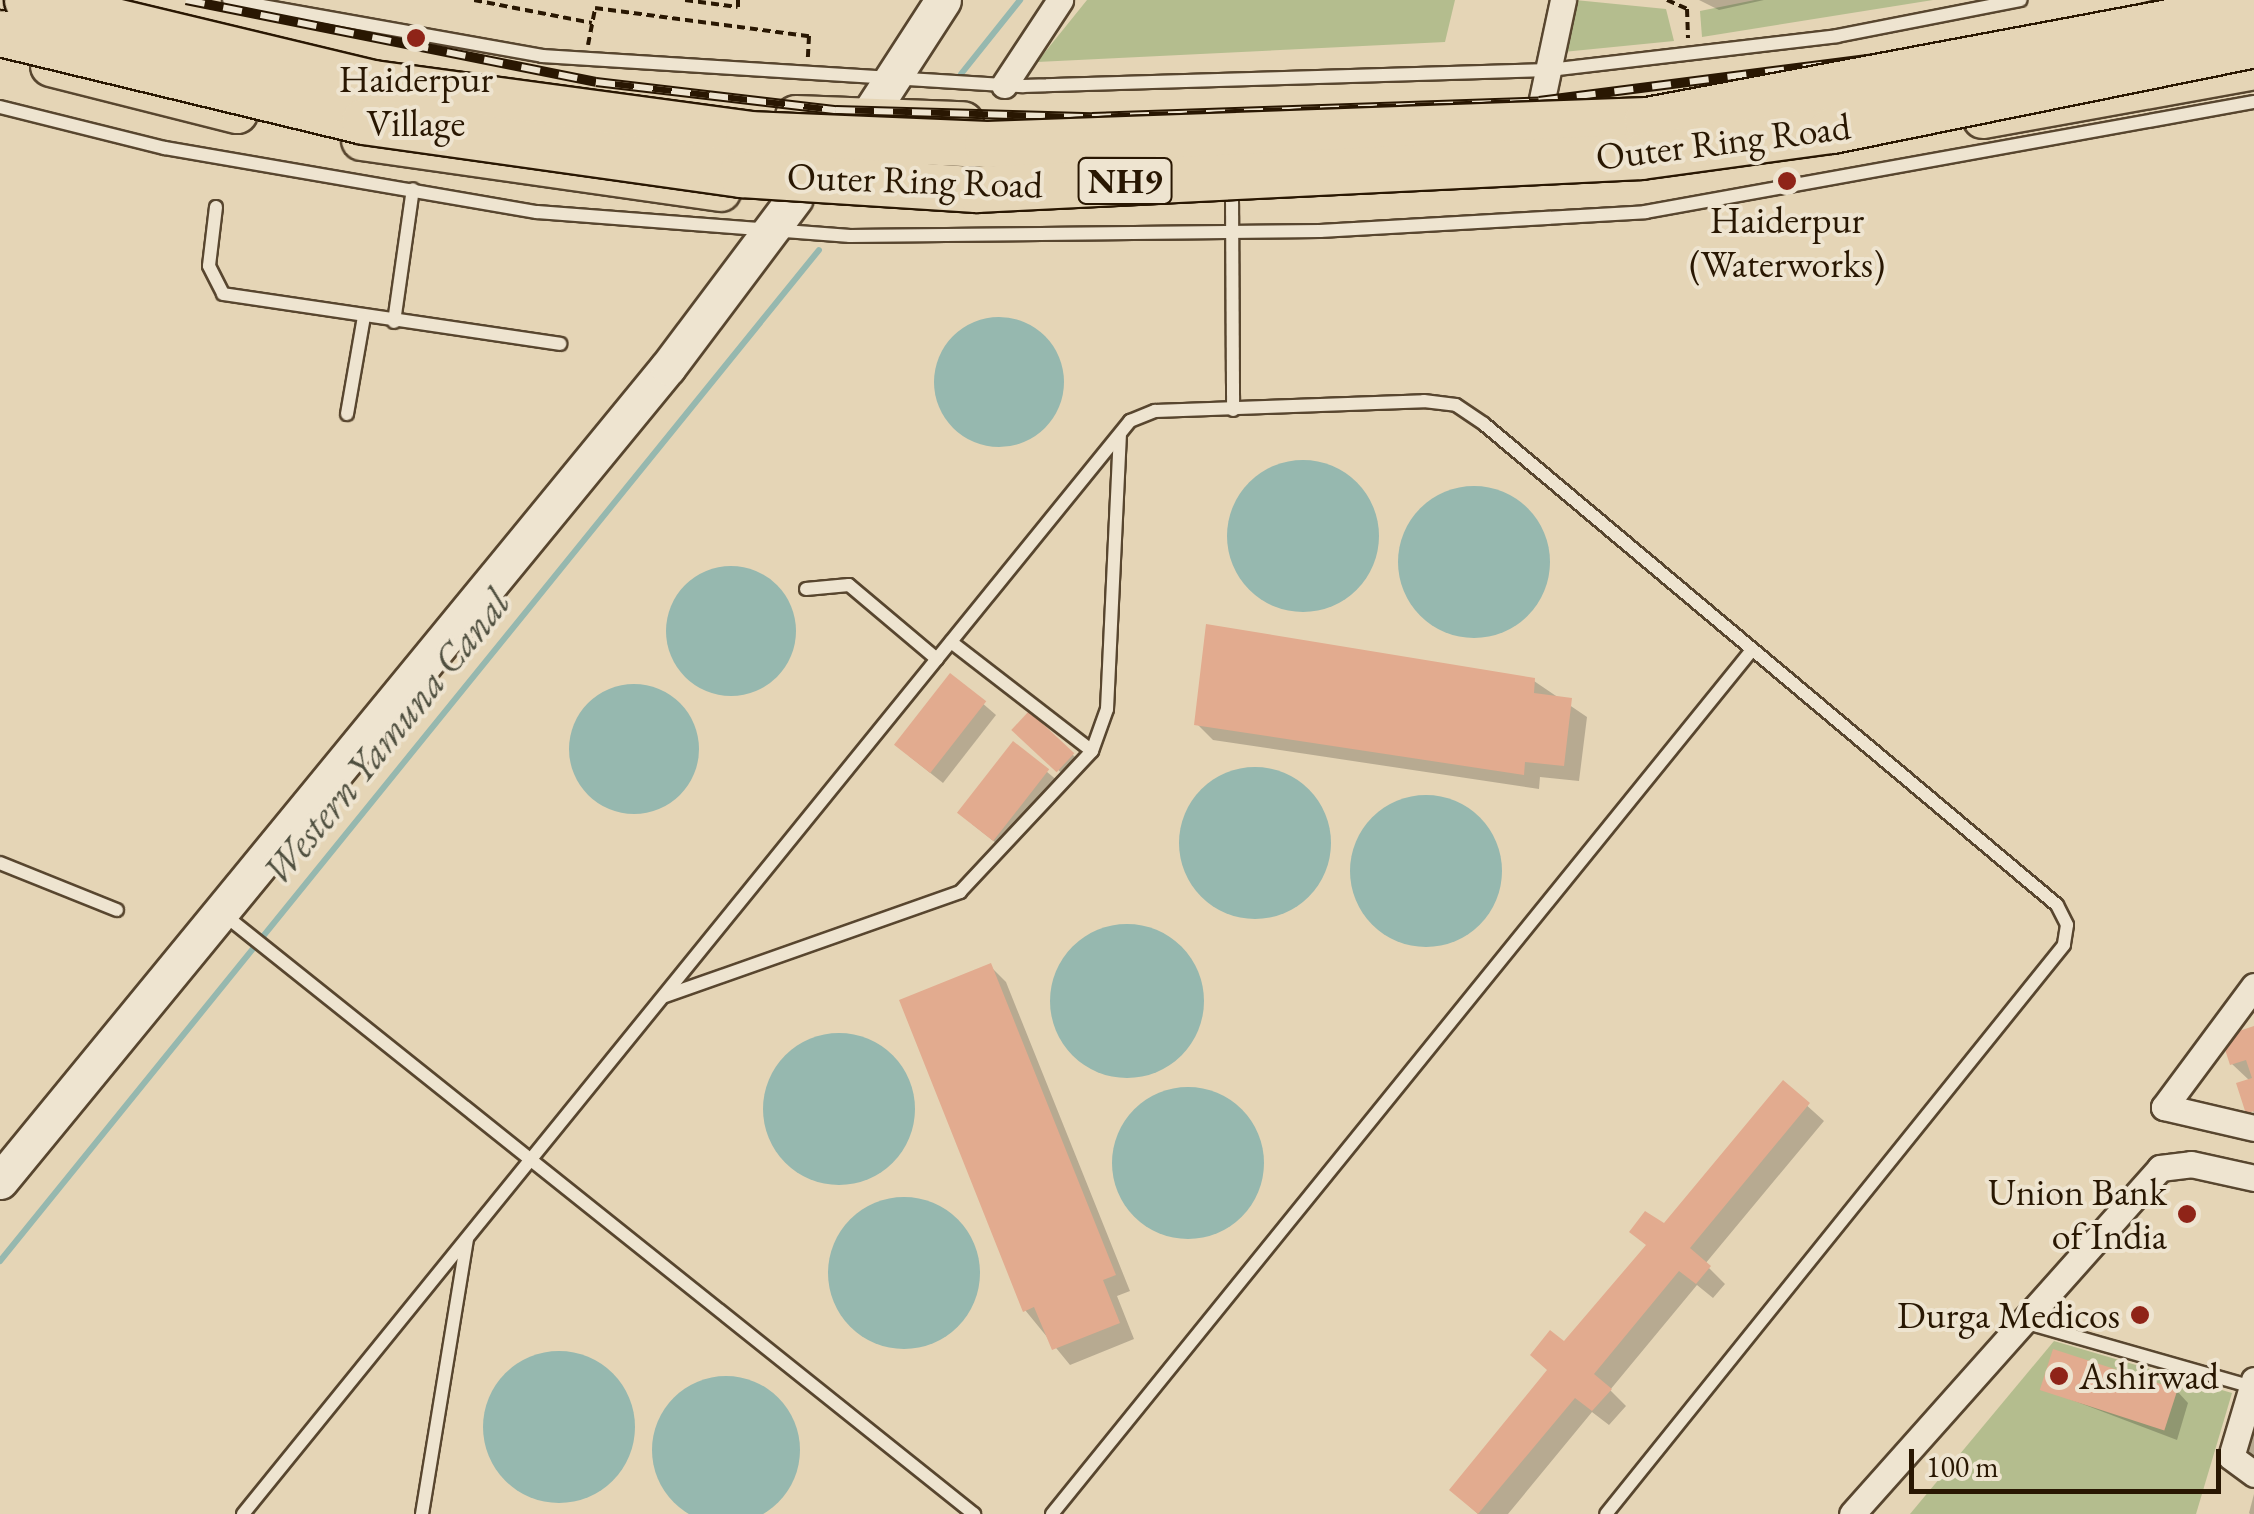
<!DOCTYPE html>
<html>
<head>
<meta charset="utf-8">
<style>
	body { margin:0 }
	#map { position:relative; width:2254px; height:1514px; overflow:hidden; background:#e5d5b6; font-family:"EB Garamond",serif }
	div>[style] { position:absolute }
	[style*='--x'] { left:calc(var(--x)*1px); top:calc(var(--y)*1px); width:calc(var(--w)*1px); rotate:calc(var(--a)*1deg) }
	.green>* { inset:0; background:#b4bd8e }
	.water>* { inset:0; background:#96b8af }
	.round { border-radius:50% }
	.shadow>* { inset:0; background:#0003; transform-origin:0 0 }
	.stream>* { height:6px; margin:-3px; padding:0 3px; transform-origin:3px; border-radius:3px; background:#96b8af }
	.building>* { inset:0; background:#e2ab8f; transform-origin:0 0 }
	.path>* { height:4px; margin-top:-2px; transform-origin:0; background:repeating-linear-gradient(90deg,#291702 0 8px,transparent 0 13px) }
	.roads { filter:drop-shadow(2px 0 #58462f) drop-shadow(-2px 0 #58462f) drop-shadow(0 2px #58462f) drop-shadow(0 -2px #58462f) }
	.lane>* { height:12px; margin:-6px; padding:0 6px; transform-origin:6px; border-radius:6px; background:#eee4d0 }
	.street>* { height:25px; margin:-12.5px; padding:0 12.5px; transform-origin:12.5px; border-radius:12.5px; background:#eee4d0 }
	.secondary>* { height:35px; margin:-17.5px; padding:0 17.5px; transform-origin:17.5px; border-radius:17.5px; background:#eee4d0 }
	.primary>* { height:40px; margin:-20px; padding:0 20px; transform-origin:20px; border-radius:20px; background:#e5d5b6 }
	.rail>* { height:10px; margin-top:-5px; transform-origin:0; background:repeating-linear-gradient(90deg,#eee4d0 0 19px,#291702 0 38px); box-sizing:border-box; border-block:2px solid #291702 }
	.bridges { filter:drop-shadow(2px 0 #291702) drop-shadow(-2px 0 #291702) drop-shadow(0 2px #291702) drop-shadow(0 -2px #291702) }
	.highway-bridge>* { height:45px; margin:-22.5px; padding:0 22.5px; transform-origin:22.5px; border-radius:22.5px; background:#e5d5b6 }
	.dots>* { width:28px; height:28px; translate:-50% -50%; box-sizing:border-box; border:5px solid #eee4d0; border-radius:50% }
	span { translate:-50% -50%; white-space:nowrap; text-align:center; line-height:1.15; -webkit-text-stroke:8px #eee4d0; paint-order:stroke }
	.shield-label span { padding:2px 8px; background:#eee4d0; border:2px solid; border-radius:8px; -webkit-text-stroke-width:0 }
	.shield-label { font-size:35px; color:#291702; font-weight:700 }
	.poi-label { font-size:38px; color:#291702 }
	.right { translate:-100% -50%; text-align:right }
	.left { translate:0 -50%; text-align:left }
	.street-label { font-size:38px; color:#291702 }
	.water-label { font-size:40px; color:#4f4f3f; font-style:italic }
	.scale { position:absolute; left:1909px; top:1449px; width:312px; height:45px; box-sizing:border-box; border:5px solid #291702; border-top:0; padding-left:12px; font-size:30px; line-height:35px; white-space:nowrap; color:#291702; -webkit-text-stroke:8px #eee4d0; paint-order:stroke }
</style>
</head>
<body>
<div id="map">
	<div class="green">
		<i style="clip-path:polygon(1087px 0,1455px 0,1445px 42px,1037px 62px)"></i>
		<i style="clip-path:polygon(1575px 0,1666px 9px,1674px 41px,1563px 52px)"></i>
		<i style="clip-path:polygon(1755px 0,1933px 0,1702px 37px,1700px 11px)"></i>
		<i style="clip-path:polygon(2054px 1341px,2232px 1393px,2196px 1514px,1910px 1514px)"></i>
	</div>
	<div class="water">
		<i class="round" style="left:934px;top:317px;width:130px;height:130px"></i>
		<i class="round" style="left:1227px;top:460px;width:152px;height:152px"></i>
		<i class="round" style="left:1398px;top:486px;width:152px;height:152px"></i>
		<i class="round" style="left:666px;top:566px;width:130px;height:130px"></i>
		<i class="round" style="left:569px;top:684px;width:130px;height:130px"></i>
		<i class="round" style="left:1179px;top:767px;width:152px;height:152px"></i>
		<i class="round" style="left:1350px;top:795px;width:152px;height:152px"></i>
		<i class="round" style="left:1050px;top:924px;width:154px;height:154px"></i>
		<i class="round" style="left:763px;top:1033px;width:152px;height:152px"></i>
		<i class="round" style="left:1112px;top:1087px;width:152px;height:152px"></i>
		<i class="round" style="left:828px;top:1197px;width:152px;height:152px"></i>
		<i class="round" style="left:483px;top:1351px;width:152px;height:152px"></i>
		<i class="round" style="left:652px;top:1376px;width:148px;height:148px"></i>
	</div>
	<div class="shadow">
		<i style="clip-path:polygon(1699px 0,1764px 0,1719px 10px)"></i>
		<i style="clip-path:polygon(951px 676px,996px 715px,943px 783px,909px 756px)"></i>
		<i style="clip-path:polygon(1534px 681px,1587px 717px,1579px 781px,1540px 777px,1539px 789px,1213px 740px,1197px 724px)"></i>
		<i style="left:1029px;top:714px;width:70px;height:21px;rotate:43deg"></i>
		<i style="clip-path:polygon(1014px 744px,1059px 782px,1006px 851px,972px 824px)"></i>
		<i style="clip-path:polygon(990px 966px,1006px 982px,1130px 1291px,1117px 1296px,1134px 1339px,1070px 1365px,1025px 1310px)"></i>
		<i style="clip-path:polygon(2254px 1028px,2254px 1118px,2250px 1081px,2232px 1064px)"></i>
		<i style="clip-path:polygon(1783px 1084px,1824px 1121px,1705px 1264px,1725px 1284px,1713px 1298px,1697px 1285px,1610px 1390px,1626px 1406px,1609px 1425px,1592px 1412px,1508px 1514px,1478px 1514px,1468px 1505px,1564px 1345px)"></i>
		<i style="clip-path:polygon(2043px 1389px,2177px 1391px,2188px 1403px,2177px 1440px)"></i>
		<i style="clip-path:polygon(2254px 1431px,2254px 1474px,2244px 1464px)"></i>
		<i style="clip-path:polygon(2254px 1494px,2254px 1514px,2250px 1514px,2249px 1513px)"></i>
	</div>
	<div class="stream">
		<i style="--x:961;--y:74;--w:95;--a:-51.4"></i>
		<i style="--x:0;--y:1261;--w:1301;--a:-50.99"></i>
	</div>
	<div class="building">
		<i style="clip-path:polygon(1206px 624px,1535px 678px,1534px 693px,1572px 698px,1564px 766px,1525px 762px,1524px 775px,1194px 725px)"></i>
		<i style="left:950px;top:673px;width:46px;height:91px;rotate:38deg"></i>
		<i style="left:1029px;top:711px;width:62px;height:26px;rotate:43deg"></i>
		<i style="left:1013px;top:741px;width:46px;height:91px;rotate:38deg"></i>
		<i style="clip-path:polygon(991px 963px,1116px 1275px,1103px 1280px,1120px 1323px,1052px 1350px,1034px 1307px,1023px 1312px,899px 1000px)"></i>
		<i style="clip-path:polygon(2254px 1026px,2254px 1111px,2246px 1114px,2236px 1083px,2252px 1078px,2246px 1060px,2230px 1065px,2221px 1037px)"></i>
		<i style="clip-path:polygon(1783px 1080px,1810px 1103px,1690px 1248px,1711px 1266px,1696px 1284px,1679px 1271px,1594px 1374px,1612px 1389px,1592px 1411px,1575px 1398px,1478px 1514px,1449px 1490px,1547px 1370px,1530px 1355px,1550px 1330px,1564px 1341px,1646px 1245px,1629px 1232px,1645px 1211px,1664px 1223px)"></i>
		<i style="left:2053px;top:1349px;width:131px;height:43px;rotate:18deg"></i>
	</div>
	<div class="path">
		<i style="--x:474;--y:0;--w:120;--a:11"></i>
		<i style="--x:685;--y:0;--w:53;--a:7.5"></i>
		<i style="--x:738;--y:7;--w:7;--a:-90"></i>
		<i style="--x:1667;--y:0;--w:22;--a:24"></i>
		<i style="--x:1687;--y:9;--w:29;--a:88"></i>
		<i style="--x:588;--y:45;--w:38;--a:-79"></i>
		<i style="--x:595;--y:8;--w:216;--a:7.5"></i>
		<i style="--x:809;--y:36;--w:22;--a:93"></i>
	</div>
	<div class="roads">
		<div class="lane">
			<i style="--x:229;--y:0;--w:318;--a:10.1"></i>
			<i style="--x:542;--y:56;--w:482;--a:3.6"></i>
			<i style="--x:1023;--y:86;--w:526;--a:-1.74"></i>
			<i style="--x:1549;--y:70;--w:290;--a:-6.7"></i>
			<i style="--x:1837;--y:36;--w:187;--a:-11.1"></i>
			<i style="--x:0;--y:107;--w:170;--a:14"></i>
			<i style="--x:165;--y:148;--w:377;--a:9.8"></i>
			<i style="--x:537;--y:212;--w:314;--a:4.4"></i>
			<i style="--x:850;--y:236;--w:470;--a:-0.6"></i>
			<i style="--x:1320;--y:231;--w:326;--a:-3.3"></i>
			<i style="--x:1645;--y:212;--w:619;--a:-10.24"></i>
			<i style="--x:1232;--y:197;--w:213;--a:89.7"></i>
			<i style="--x:216;--y:207;--w:59;--a:96.8"></i>
			<i style="--x:209;--y:266;--w:31;--a:63"></i>
			<i style="--x:223;--y:294;--w:341;--a:8.4"></i>
			<i style="--x:394;--y:322;--w:134;--a:-81.9"></i>
			<i style="--x:347;--y:414;--w:98;--a:-80.1"></i>
			<i style="--x:806;--y:589;--w:43;--a:-5.3"></i>
			<i style="--x:849;--y:585;--w:115;--a:40.1"></i>
			<i style="--x:951;--y:642;--w:178;--a:37.7"></i>
			<i style="--x:0;--y:863;--w:126;--a:21.9"></i>
			<i style="--x:222;--y:913;--w:963;--a:38.63"></i>
			<i style="--x:665;--y:996;--w:313;--a:-19.4"></i>
			<i style="--x:960;--y:892;--w:193;--a:-46.9"></i>
			<i style="--x:1092;--y:751;--w:45;--a:-70.3"></i>
			<i style="--x:1107;--y:709;--w:273;--a:-87.3"></i>
			<i style="--x:2024;--y:1322;--w:237;--a:15.9"></i>
			<i style="--x:243;--y:1514;--w:1408;--a:-50.94"></i>
			<i style="--x:1130;--y:421;--w:27;--a:-22"></i>
			<i style="--x:1155;--y:411;--w:269;--a:-2.1"></i>
			<i style="--x:1424;--y:401;--w:32;--a:7"></i>
			<i style="--x:1456;--y:405;--w:34;--a:34"></i>
			<i style="--x:1484;--y:424;--w:748;--a:40.01"></i>
			<i style="--x:2057;--y:905;--w:22;--a:63"></i>
			<i style="--x:2067;--y:925;--w:20;--a:99"></i>
			<i style="--x:2064;--y:945;--w:730;--a:128.83"></i>
			<i style="--x:422;--y:1514;--w:278;--a:-80.7"></i>
			<i style="--x:1052;--y:1514;--w:1111;--a:-50.99"></i>
		</div>
		<div class="street">
			<i style="--x:1004;--y:85;--w:102;--a:-56.6"></i>
			<i style="--x:1539;--y:113;--w:116;--a:-78"></i>
			<i style="--x:2254;--y:986;--w:151;--a:126.6"></i>
			<i style="--x:2164;--y:1107;--w:92;--a:13.1"></i>
			<i style="--x:2254;--y:1380;--w:80;--a:106.6"></i>
			<i style="--x:2231;--y:1457;--w:29;--a:36"></i>
			<i style="--x:1852;--y:1514;--w:463;--a:-48.3"></i>
			<i style="--x:2160;--y:1168;--w:31;--a:-7"></i>
			<i style="--x:2191;--y:1164;--w:65;--a:12.5"></i>
		</div>
		<div class="secondary">
			<i style="--x:868;--y:116;--w:138;--a:-57.1"></i>
			<i style="--x:0;--y:1181;--w:1053;--a:-50.63"></i>
			<i style="--x:668;--y:367;--w:211;--a:-53.1"></i>
		</div>
		<div class="primary">
			<i style="--x:51;--y:66;--w:192;--a:14.2"></i>
			<i style="--x:796;--y:116;--w:167;--a:2.1"></i>
			<i style="--x:1983;--y:118;--w:275;--a:-10.2"></i>
			<i style="--x:362;--y:140;--w:362;--a:8.1"></i>
		</div>
	</div>
	<div class="rail">
		<i style="--x:186;--y:0;--w:418;--a:11.3"></i>
		<i style="--x:596;--y:82;--w:242;--a:6.7"></i>
		<i style="--x:836;--y:110;--w:256;--a:1.6"></i>
		<i style="--x:1092;--y:117;--w:447;--a:-2"></i>
		<i style="--x:1539;--y:101;--w:451;--a:-7.3"></i>
		<i style="--x:1986;--y:44;--w:193;--a:-13.2"></i>
	</div>
	<div class="bridges">
		<div class="highway-bridge">
			<i style="--x:27;--y:0;--w:356;--a:13.5"></i>
			<i style="--x:373;--y:83;--w:378;--a:7.7"></i>
			<i style="--x:748;--y:134;--w:239;--a:2.4"></i>
			<i style="--x:987;--y:144;--w:660;--a:-2.08"></i>
			<i style="--x:1647;--y:120;--w:618;--a:-10.64"></i>
			<i style="--x:0;--y:33;--w:374;--a:13.6"></i>
			<i style="--x:364;--y:121;--w:381;--a:8"></i>
			<i style="--x:741;--y:174;--w:235;--a:3.7"></i>
			<i style="--x:976;--y:189;--w:666;--a:-2.84"></i>
			<i style="--x:1641;--y:156;--w:193;--a:-7.8"></i>
			<i style="--x:1832;--y:130;--w:431;--a:-11.5"></i>
		</div>
	</div>
	<div class="dots">
		<i style="left:416px;top:38px;background:#8f2418"></i>
		<i style="left:1787px;top:181px;background:#8f2418"></i>
		<i style="left:2187px;top:1214px;background:#8f2418"></i>
		<i style="left:2140px;top:1315px;background:#8f2418"></i>
		<i style="left:2059px;top:1376px;background:#8f2418"></i>
	</div>
	<div class="shield-label">
		<span style="left:1125px;top:181px">NH9</span>
	</div>
	<div class="poi-label">
		<span style="left:416px;top:101px">Haiderpur<br>Village</span>
		<span style="left:1787px;top:242px">Haiderpur<br>(Waterworks)</span>
		<span class="right" style="left:2167px;top:1214px">Union Bank<br>of India</span>
		<span class="right" style="left:2120px;top:1315px">Durga Medicos</span>
		<span class="left" style="left:2079px;top:1376px">Ashirwad</span>
	</div>
	<div class="street-label">
		<span style="left:1723px;top:141px;rotate:-7deg">Outer Ring Road</span>
		<span style="left:915px;top:180px;rotate:2deg">Outer Ring Road</span>
	</div>
	<div class="water-label">
		<span style="left:386px;top:737px;rotate:-51deg">Western Yamuna Canal</span>
	</div>
	<div class="scale">100 m</div>
</div>
</body>
</html>
